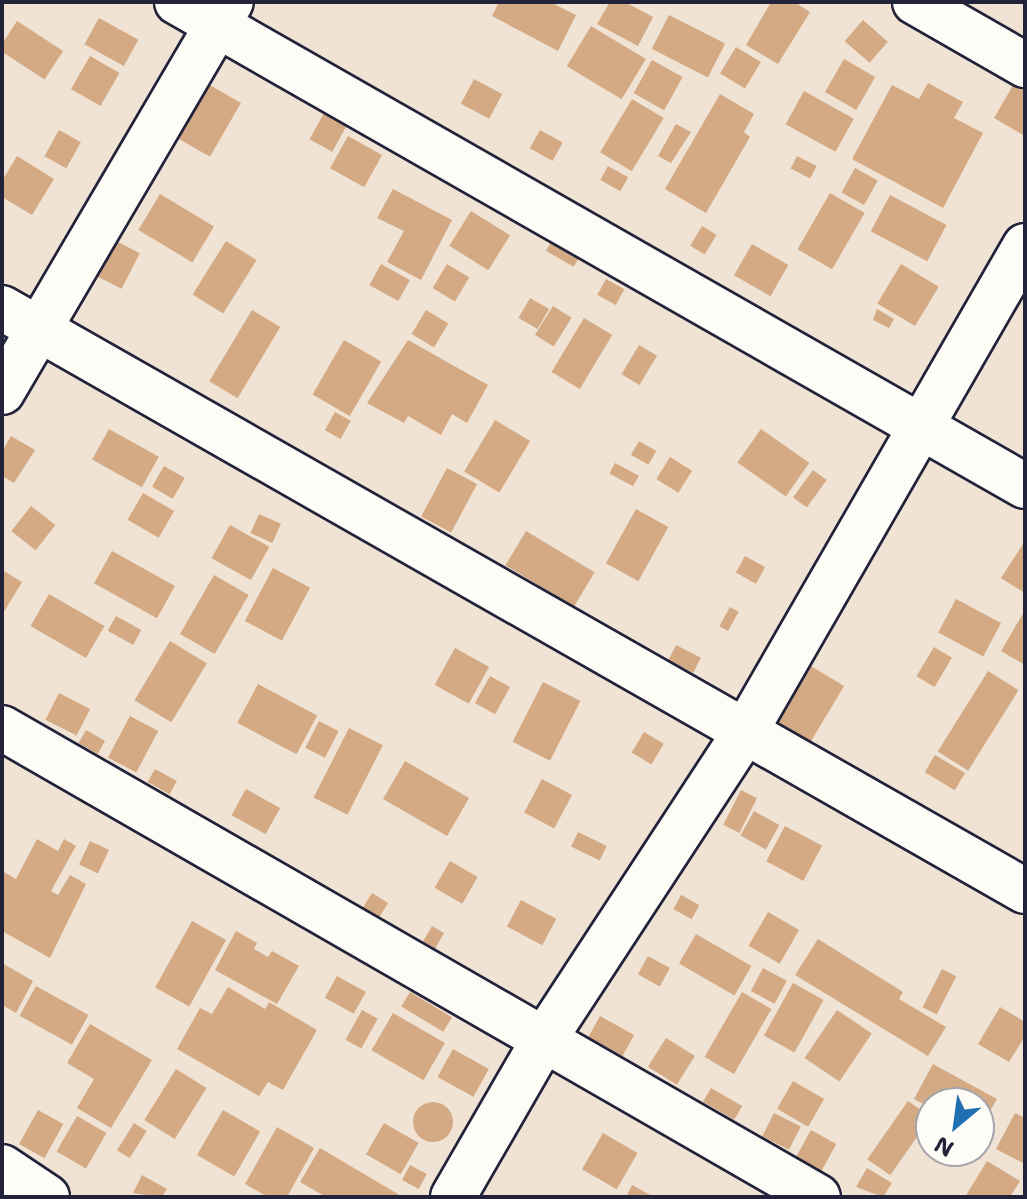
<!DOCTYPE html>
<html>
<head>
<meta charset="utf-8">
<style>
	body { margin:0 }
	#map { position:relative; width:1027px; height:1199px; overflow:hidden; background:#f0e3d4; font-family:"Shantell Sans",sans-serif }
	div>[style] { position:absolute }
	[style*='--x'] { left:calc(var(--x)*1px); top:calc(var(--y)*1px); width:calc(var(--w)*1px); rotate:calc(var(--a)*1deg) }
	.building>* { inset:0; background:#d3aa84; transform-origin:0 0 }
	.round { border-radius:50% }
	.roads { filter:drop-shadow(2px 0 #22223b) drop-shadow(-2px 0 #22223b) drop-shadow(0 2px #22223b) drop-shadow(0 -2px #22223b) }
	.minor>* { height:44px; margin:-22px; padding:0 22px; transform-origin:22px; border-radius:22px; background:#fdfcf7 }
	span { translate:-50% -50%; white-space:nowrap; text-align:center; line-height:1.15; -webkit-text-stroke:6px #fdfcf7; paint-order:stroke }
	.frame { position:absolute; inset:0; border:4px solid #22223b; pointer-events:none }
	.north { position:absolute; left:915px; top:1087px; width:80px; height:80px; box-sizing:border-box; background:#fdfcf7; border:2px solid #a5a5ac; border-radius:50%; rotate:209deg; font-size:22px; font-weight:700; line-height:32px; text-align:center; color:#22223b }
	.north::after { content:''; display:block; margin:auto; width:28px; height:36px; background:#1f6fb2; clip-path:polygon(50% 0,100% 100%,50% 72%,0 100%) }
</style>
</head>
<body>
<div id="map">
	<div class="building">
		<i style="clip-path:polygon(499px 2px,550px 2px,576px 15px,558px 51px,492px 16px)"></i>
		<i style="clip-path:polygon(610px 2px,625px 2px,653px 17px,638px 46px,597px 24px)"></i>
		<i style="clip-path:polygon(771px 2px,794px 2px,810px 12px,778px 64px,746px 45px)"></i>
		<i style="left:669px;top:15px;width:63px;height:38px;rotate:27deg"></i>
		<i style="left:99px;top:18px;width:45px;height:30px;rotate:29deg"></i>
		<i style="left:863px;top:20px;width:33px;height:28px;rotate:41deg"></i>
		<i style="left:17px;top:21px;width:55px;height:34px;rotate:33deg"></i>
		<i style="left:591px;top:26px;width:64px;height:47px;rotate:31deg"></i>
		<i style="left:736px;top:47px;width:29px;height:31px;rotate:31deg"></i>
		<i style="left:90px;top:56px;width:34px;height:38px;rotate:30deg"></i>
		<i style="left:844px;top:59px;width:36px;height:38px;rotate:30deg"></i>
		<i style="left:652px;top:60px;width:35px;height:38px;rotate:29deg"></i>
		<i style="left:474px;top:79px;width:32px;height:28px;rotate:28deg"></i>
		<i style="clip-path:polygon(1015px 82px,1025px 88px,1025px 136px,994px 118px)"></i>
		<i style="clip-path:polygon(928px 83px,963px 102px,954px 118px,983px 133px,943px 208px,852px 159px,892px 85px,919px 99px)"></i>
		<i style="left:208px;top:84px;width:38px;height:62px;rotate:30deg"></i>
		<i style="left:804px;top:91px;width:57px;height:38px;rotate:29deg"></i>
		<i style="clip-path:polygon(720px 94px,754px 114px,744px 132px,750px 137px,706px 213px,665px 189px)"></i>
		<i style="left:632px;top:99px;width:37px;height:62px;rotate:31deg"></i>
		<i style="left:324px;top:113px;width:26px;height:30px;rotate:29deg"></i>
		<i style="clip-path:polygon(676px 124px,691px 132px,671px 163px,658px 156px)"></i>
		<i style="left:59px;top:130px;width:25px;height:30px;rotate:29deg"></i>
		<i style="left:540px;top:130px;width:26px;height:21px;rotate:29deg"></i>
		<i style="left:348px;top:136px;width:39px;height:37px;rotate:29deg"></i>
		<i style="clip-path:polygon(17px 156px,54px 179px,32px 215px,2px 197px,2px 181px)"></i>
		<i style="left:797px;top:156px;width:22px;height:14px;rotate:27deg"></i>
		<i style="left:608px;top:166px;width:23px;height:16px;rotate:29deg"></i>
		<i style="left:855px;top:168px;width:26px;height:28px;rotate:29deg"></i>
		<i style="clip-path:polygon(393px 189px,452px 220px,421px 280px,387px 262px,404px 231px,377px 218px)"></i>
		<i style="left:830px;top:193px;width:40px;height:65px;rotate:30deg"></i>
		<i style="left:160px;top:194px;width:63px;height:42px;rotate:31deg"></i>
		<i style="left:890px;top:195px;width:64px;height:41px;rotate:28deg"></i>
		<i style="left:471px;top:211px;width:46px;height:41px;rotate:32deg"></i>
		<i style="left:702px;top:226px;width:17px;height:23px;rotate:31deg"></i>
		<i style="left:554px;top:237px;width:32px;height:16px;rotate:30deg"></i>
		<i style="left:114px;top:240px;width:29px;height:40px;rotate:27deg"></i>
		<i style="left:226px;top:241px;width:36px;height:63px;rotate:32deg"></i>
		<i style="left:752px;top:244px;width:42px;height:36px;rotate:30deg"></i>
		<i style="left:381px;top:264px;width:33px;height:24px;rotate:29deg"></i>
		<i style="left:447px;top:264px;width:26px;height:28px;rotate:31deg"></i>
		<i style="left:901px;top:264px;width:44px;height:46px;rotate:31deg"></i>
		<i style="left:606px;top:279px;width:21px;height:18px;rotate:29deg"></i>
		<i style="left:530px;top:298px;width:22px;height:23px;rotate:30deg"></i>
		<i style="left:553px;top:306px;width:22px;height:34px;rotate:32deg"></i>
		<i style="clip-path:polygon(877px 309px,894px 319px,889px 328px,873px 320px)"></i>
		<i style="left:252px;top:310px;width:33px;height:83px;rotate:31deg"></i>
		<i style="left:426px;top:310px;width:26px;height:28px;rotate:31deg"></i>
		<i style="left:584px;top:318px;width:33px;height:63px;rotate:31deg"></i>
		<i style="left:344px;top:340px;width:43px;height:63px;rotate:30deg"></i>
		<i style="clip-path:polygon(408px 340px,488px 385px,467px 423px,452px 414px,441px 435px,408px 416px,404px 423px,367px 403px)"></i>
		<i style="left:639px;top:345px;width:21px;height:34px;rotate:31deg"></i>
		<i style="left:335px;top:412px;width:18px;height:21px;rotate:29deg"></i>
		<i style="left:495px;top:420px;width:41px;height:60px;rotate:31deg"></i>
		<i style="left:109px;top:429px;width:57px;height:35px;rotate:29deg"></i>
		<i style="left:761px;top:429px;width:59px;height:41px;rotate:35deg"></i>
		<i style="clip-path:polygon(11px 436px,35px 450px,14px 483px,2px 476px,2px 452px)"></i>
		<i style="left:639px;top:441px;width:20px;height:16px;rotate:30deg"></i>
		<i style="left:670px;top:457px;width:26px;height:26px;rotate:32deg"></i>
		<i style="left:615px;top:463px;width:27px;height:12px;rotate:28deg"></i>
		<i style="left:164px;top:466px;width:24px;height:24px;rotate:30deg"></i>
		<i style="left:447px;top:468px;width:34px;height:55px;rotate:28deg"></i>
		<i style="left:813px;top:470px;width:17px;height:34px;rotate:36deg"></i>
		<i style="left:143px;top:493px;width:36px;height:31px;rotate:30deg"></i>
		<i style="left:31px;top:506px;width:31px;height:32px;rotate:38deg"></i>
		<i style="left:636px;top:509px;width:37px;height:62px;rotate:29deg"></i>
		<i style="left:259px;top:514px;width:24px;height:21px;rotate:24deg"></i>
		<i style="left:230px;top:525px;width:45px;height:38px;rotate:29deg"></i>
		<i style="left:526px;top:531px;width:80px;height:40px;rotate:31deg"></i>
		<i style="clip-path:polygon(1025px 541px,1025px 593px,1001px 578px)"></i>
		<i style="left:112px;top:551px;width:72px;height:37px;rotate:29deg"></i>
		<i style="left:745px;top:556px;width:23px;height:19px;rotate:29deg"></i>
		<i style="left:273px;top:568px;width:42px;height:60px;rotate:28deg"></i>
		<i style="clip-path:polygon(2px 570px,22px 582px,2px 615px)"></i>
		<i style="left:214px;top:575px;width:40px;height:68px;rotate:30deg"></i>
		<i style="left:49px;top:594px;width:64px;height:37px;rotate:30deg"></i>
		<i style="left:956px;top:599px;width:51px;height:38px;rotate:28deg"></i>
		<i style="left:730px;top:607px;width:10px;height:22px;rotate:29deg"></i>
		<i style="clip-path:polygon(1025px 610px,1025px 665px,1001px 651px)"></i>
		<i style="left:116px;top:616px;width:29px;height:17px;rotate:29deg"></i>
		<i style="left:170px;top:641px;width:43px;height:69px;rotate:31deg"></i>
		<i style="left:676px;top:645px;width:28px;height:17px;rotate:27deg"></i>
		<i style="left:934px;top:647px;width:21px;height:34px;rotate:31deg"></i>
		<i style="left:455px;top:648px;width:39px;height:42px;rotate:29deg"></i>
		<i style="left:809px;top:665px;width:41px;height:67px;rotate:31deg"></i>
		<i style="left:988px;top:671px;width:36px;height:95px;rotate:32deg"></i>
		<i style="left:490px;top:676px;width:23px;height:31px;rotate:29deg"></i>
		<i style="left:543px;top:682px;width:42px;height:67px;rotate:27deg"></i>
		<i style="left:258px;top:684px;width:67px;height:44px;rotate:28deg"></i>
		<i style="left:59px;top:693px;width:35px;height:30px;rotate:27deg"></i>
		<i style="left:130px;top:716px;width:32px;height:47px;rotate:28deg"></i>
		<i style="left:319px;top:721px;width:22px;height:30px;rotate:27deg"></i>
		<i style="left:349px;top:728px;width:38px;height:78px;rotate:27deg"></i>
		<i style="left:86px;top:730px;width:22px;height:15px;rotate:30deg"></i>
		<i style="left:644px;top:732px;width:23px;height:24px;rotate:31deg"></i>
		<i style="left:935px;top:755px;width:35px;height:20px;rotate:31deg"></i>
		<i style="left:405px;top:761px;width:74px;height:44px;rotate:30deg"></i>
		<i style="left:155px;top:769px;width:25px;height:15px;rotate:29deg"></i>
		<i style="left:542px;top:779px;width:34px;height:38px;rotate:28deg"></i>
		<i style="left:246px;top:789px;width:39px;height:30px;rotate:29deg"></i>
		<i style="left:741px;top:790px;width:18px;height:39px;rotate:27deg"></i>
		<i style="left:754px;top:811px;width:29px;height:28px;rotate:29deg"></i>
		<i style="left:785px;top:826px;width:42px;height:40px;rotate:28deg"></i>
		<i style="left:578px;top:832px;width:32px;height:16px;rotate:26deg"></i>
		<i style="clip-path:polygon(37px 839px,58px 851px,64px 839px,76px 846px,51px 891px,58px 895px,70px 875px,86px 884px,50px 958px,2px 931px,2px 871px,16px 879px)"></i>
		<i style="left:90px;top:841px;width:21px;height:26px;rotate:25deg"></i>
		<i style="left:450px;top:861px;width:32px;height:31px;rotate:30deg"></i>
		<i style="left:372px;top:893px;width:19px;height:22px;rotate:32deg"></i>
		<i style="left:681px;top:895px;width:21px;height:16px;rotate:29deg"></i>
		<i style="left:521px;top:900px;width:40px;height:30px;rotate:28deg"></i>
		<i style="left:768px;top:912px;width:36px;height:39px;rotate:30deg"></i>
		<i style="left:192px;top:921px;width:39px;height:76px;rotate:29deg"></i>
		<i style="left:432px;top:926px;width:14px;height:18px;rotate:30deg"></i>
		<i style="clip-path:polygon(236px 931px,257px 943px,254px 949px,268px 957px,272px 951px,299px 966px,277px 1004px,215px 970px)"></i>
		<i style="left:696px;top:934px;width:64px;height:34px;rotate:30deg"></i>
		<i style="clip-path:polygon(818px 939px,903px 992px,899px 999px,946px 1027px,928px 1056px,795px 975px)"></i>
		<i style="left:648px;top:956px;width:25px;height:21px;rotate:29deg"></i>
		<i style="clip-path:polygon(2px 963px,33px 981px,16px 1013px,2px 1005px)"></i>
		<i style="left:763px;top:968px;width:27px;height:26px;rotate:28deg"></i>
		<i style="left:942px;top:969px;width:16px;height:43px;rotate:27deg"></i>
		<i style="left:337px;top:976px;width:33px;height:25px;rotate:29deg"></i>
		<i style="left:793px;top:983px;width:35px;height:60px;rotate:29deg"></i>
		<i style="left:36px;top:986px;width:60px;height:34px;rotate:29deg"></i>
		<i style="clip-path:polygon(228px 987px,265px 1009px,269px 1002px,317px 1030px,283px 1090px,268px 1082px,259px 1096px,177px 1049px,200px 1008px,212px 1014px)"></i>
		<i style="left:410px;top:992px;width:49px;height:17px;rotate:31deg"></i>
		<i style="left:742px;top:992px;width:34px;height:75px;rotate:30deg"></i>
		<i style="clip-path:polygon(1000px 1007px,1025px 1022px,1025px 1036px,1009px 1062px,978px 1044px)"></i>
		<i style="left:362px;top:1010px;width:18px;height:34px;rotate:29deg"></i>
		<i style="left:837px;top:1010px;width:42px;height:58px;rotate:34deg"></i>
		<i style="left:393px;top:1013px;width:60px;height:43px;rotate:30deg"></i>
		<i style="left:600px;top:1016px;width:39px;height:24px;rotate:29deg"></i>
		<i style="clip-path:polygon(90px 1024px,152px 1060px,111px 1128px,77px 1108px,94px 1079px,67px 1063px)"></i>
		<i style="left:666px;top:1038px;width:34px;height:34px;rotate:32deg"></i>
		<i style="left:453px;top:1049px;width:41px;height:32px;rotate:29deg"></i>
		<i style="clip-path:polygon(933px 1064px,997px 1099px,979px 1130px,979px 1103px,931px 1103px,931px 1108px,914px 1099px)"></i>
		<i style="left:176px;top:1069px;width:36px;height:60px;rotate:32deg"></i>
		<i style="left:793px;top:1081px;width:36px;height:32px;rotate:30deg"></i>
		<i style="left:711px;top:1088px;width:36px;height:16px;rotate:30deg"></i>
		<i style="left:908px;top:1101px;width:28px;height:71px;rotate:35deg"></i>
		<i class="round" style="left:413px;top:1102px;width:40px;height:40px"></i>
		<i style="left:38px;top:1110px;width:29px;height:39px;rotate:29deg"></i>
		<i style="left:223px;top:1110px;width:43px;height:52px;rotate:30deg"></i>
		<i style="left:774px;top:1113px;width:30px;height:26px;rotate:27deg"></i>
		<i style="clip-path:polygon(1015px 1113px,1025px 1118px,1025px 1164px,996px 1149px)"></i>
		<i style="left:77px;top:1116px;width:34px;height:41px;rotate:30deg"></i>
		<i style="left:134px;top:1123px;width:15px;height:32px;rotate:32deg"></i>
		<i style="left:384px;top:1123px;width:40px;height:36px;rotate:30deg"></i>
		<i style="clip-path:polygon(277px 1127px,314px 1148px,287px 1197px,268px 1197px,245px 1184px)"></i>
		<i style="left:811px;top:1130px;width:29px;height:34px;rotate:29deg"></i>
		<i style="left:603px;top:1133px;width:40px;height:42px;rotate:30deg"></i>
		<i style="clip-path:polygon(320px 1148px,403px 1197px,326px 1197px,300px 1182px)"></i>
		<i style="clip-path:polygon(987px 1161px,1020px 1181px,1010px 1197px,965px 1197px)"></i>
		<i style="left:410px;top:1165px;width:19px;height:17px;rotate:28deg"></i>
		<i style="clip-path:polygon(867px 1168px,892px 1183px,883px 1197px,856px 1187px)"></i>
		<i style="clip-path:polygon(142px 1175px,167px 1189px,162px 1197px,133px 1193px)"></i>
		<i style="clip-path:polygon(632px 1185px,654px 1197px,626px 1197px)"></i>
	</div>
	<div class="roads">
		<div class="minor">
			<i style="--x:177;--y:2;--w:976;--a:29.72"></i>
			<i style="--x:915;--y:2;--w:127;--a:29.8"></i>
			<i style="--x:2;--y:308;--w:1177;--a:29.68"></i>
			<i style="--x:2;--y:392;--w:452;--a:-59.6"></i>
			<i style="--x:2;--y:728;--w:941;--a:29.89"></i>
			<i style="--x:2;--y:1167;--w:54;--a:33.7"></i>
			<i style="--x:453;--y:1197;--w:180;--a:-60"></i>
			<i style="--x:543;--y:1041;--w:369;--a:-56.8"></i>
			<i style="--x:745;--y:732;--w:561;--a:-60.05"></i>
		</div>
	</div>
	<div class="frame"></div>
	<div class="north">N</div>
</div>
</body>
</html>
